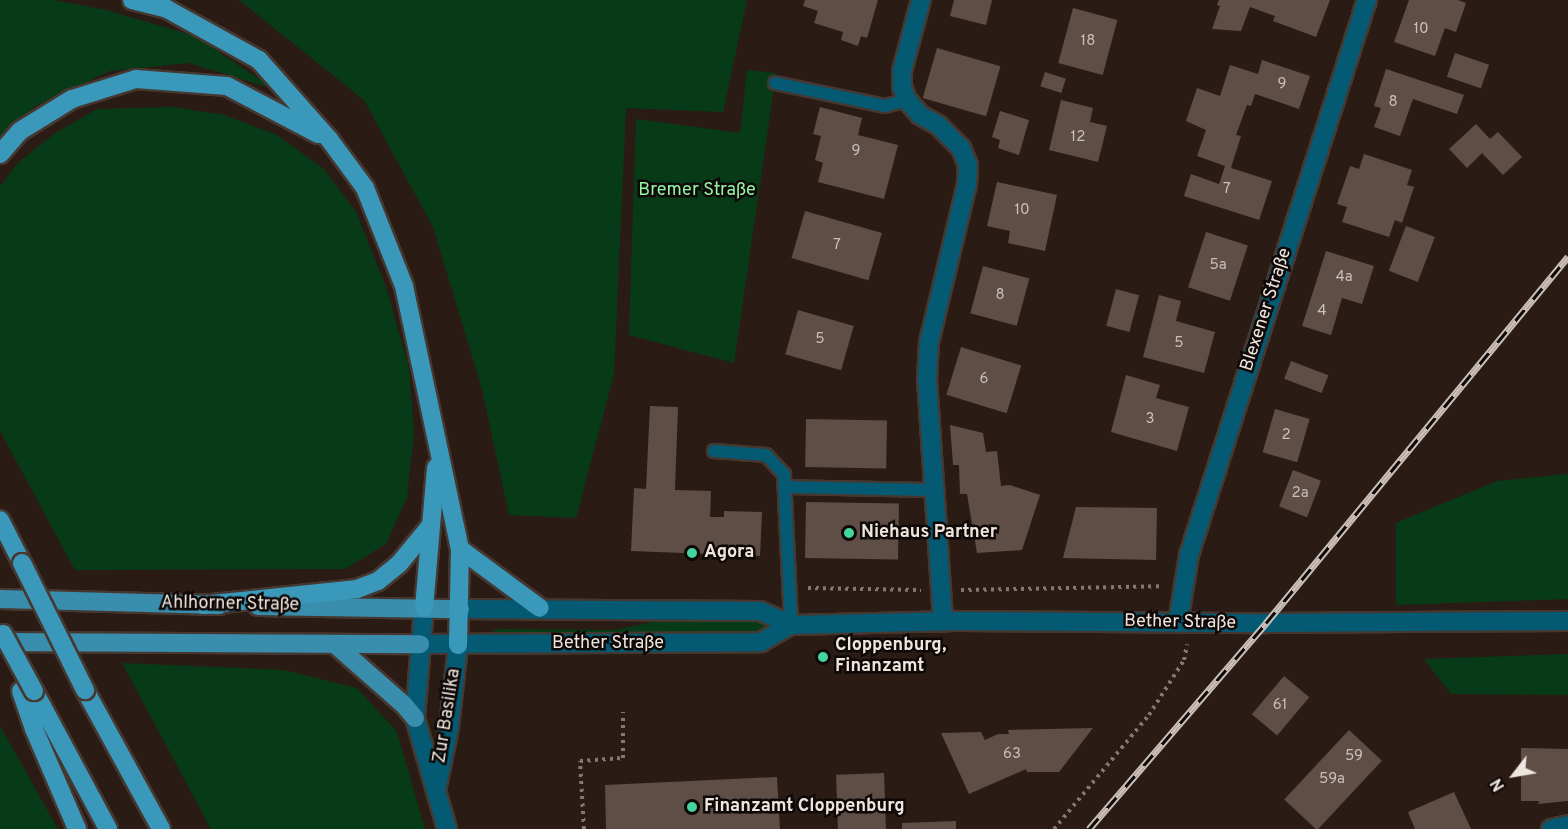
<!DOCTYPE html>
<html>
<head>
<meta charset="utf-8">
<style>
	body { margin:0 }
	#map { position:relative; width:1568px; height:829px; overflow:hidden; background:#2a1c15; font-family:Overpass,sans-serif }
	div>[style] { position:absolute }
	[style*='--x'] { left:calc(var(--x)*1px); top:calc(var(--y)*1px); width:calc(var(--w)*1px); rotate:calc(var(--a)*1deg) }
	.green>* { inset:0; background:#073b18 }
	.building>* { inset:0; background:#5e4e46; transform-origin:0 0 }
	.path>* { height:4px; margin-top:-2px; transform-origin:0; background:repeating-linear-gradient(90deg,#847872 0 3px,transparent 0 7.5px) }
	.roads { filter:drop-shadow(2px 0 #463831) drop-shadow(-2px 0 #463831) drop-shadow(0 2px #463831) drop-shadow(0 -2px #463831) }
	.service>* { height:12px; margin:-6px; padding:0 6px; transform-origin:6px; border-radius:6px; background:#055a73 }
	.minor>* { height:18px; margin:-9px; padding:0 9px; transform-origin:9px; border-radius:9px; background:#055a73 }
	.tertiary>* { height:18px; margin:-9px; padding:0 9px; transform-origin:9px; border-radius:9px; background:#055a73 }
	.primary>* { height:18px; margin:-9px; padding:0 9px; transform-origin:9px; border-radius:9px; background:#3a8ead }
	.trunk>* { height:18px; margin:-9px; padding:0 9px; transform-origin:9px; border-radius:9px; background:#3a99bb }
	.rail>* { height:7px; margin-top:-3.5px; transform-origin:0; background:repeating-linear-gradient(90deg,#0e0806 0 14px,#cabfba 0 28px); box-sizing:border-box; border-block:2px solid #cabfba }
	.bridges { filter:drop-shadow(2px 0 #463831) drop-shadow(-2px 0 #463831) drop-shadow(0 2px #463831) drop-shadow(0 -2px #463831) }
	.trunk-bridge>* { height:18px; margin:-9px; padding:0 9px; transform-origin:9px; border-radius:9px; background:#3a99bb }
	.dots>* { width:16px; height:16px; translate:-50% -50%; box-sizing:border-box; border:3px solid #0e0806; border-radius:50% }
	span { translate:-50% -50%; white-space:nowrap; text-align:center; line-height:1.15; -webkit-text-stroke:5px #0e0806; paint-order:stroke }
	.number-label { font-size:15px; color:#cbbfba }
	.number-label span { -webkit-text-stroke-width:0 }
	.park-label { font-size:18px; color:#8ff7a4 }
	.street-label { font-size:18px; color:#efe5e0 }
	.poi-label { font-size:18px; color:#efe5e0; font-weight:700 }
	.left { translate:0 -50%; text-align:left }
	.north { position:absolute; left:1484px; top:745px; width:60px; height:60px; -webkit-text-stroke:4px #0e0806; paint-order:stroke; rotate:239deg; font-size:16px; font-weight:700; line-height:24px; text-align:center; color:#efe5e0 }
	.north::after { content:''; display:block; margin:auto; width:21px; height:27px; background:#efe5e0; clip-path:polygon(50% 0,100% 100%,50% 72%,0 100%) }
</style>
</head>
<body>
<div id="map">
	<div class="green">
		<i style="clip-path:polygon(0 0,53px 0,106px 10px,195px 36px,274px 89px,189px 63px,110px 71px,35px 106px,0 140px)"></i>
		<i style="clip-path:polygon(239px 0,747px 0,723px 112px,626px 108px,614px 374px,576px 518px,509px 515px,482px 389px,433px 227px,364px 100px)"></i>
		<i style="clip-path:polygon(747px 70px,776px 73px,734px 363px,629px 335px,636px 119px,740px 133px)"></i>
		<i style="clip-path:polygon(173px 107px,224px 115px,275px 134px,323px 168px,356px 212px,386px 287px,409px 368px,414px 433px,407px 497px,386px 544px,345px 569px,75px 570px,0 431px,0 186px,19px 162px,54px 134px,97px 109px)"></i>
		<i style="clip-path:polygon(1568px 474px,1568px 599px,1396px 605px,1396px 523px,1497px 481px)"></i>
		<i style="clip-path:polygon(673px 618px,760px 619px,767px 621px,769px 631px,766px 635px,492px 637px,493px 631px,499px 629px,614px 630px)"></i>
		<i style="clip-path:polygon(1568px 654px,1568px 695px,1451px 694px,1424px 659px)"></i>
		<i style="clip-path:polygon(122px 663px,284px 670px,357px 688px,397px 732px,425px 829px,211px 829px)"></i>
		<i style="clip-path:polygon(0 726px,58px 829px,0 829px)"></i>
	</div>
	<div class="building">
		<i style="clip-path:polygon(805px 0,878px 0,867px 38px,861px 36px,858px 46px,841px 40px,843px 32px,814px 23px,818px 11px,803px 6px)"></i>
		<i style="clip-path:polygon(954px 0,992px 0,986px 25px,950px 16px)"></i>
		<i style="clip-path:polygon(1219px 0,1330px 0,1316px 37px,1273px 21px,1275px 16px,1250px 7px,1241px 31px,1212px 29px,1220px 6px,1217px 5px)"></i>
		<i style="clip-path:polygon(1409px 0,1458px 0,1466px 3px,1456px 32px,1445px 28px,1435px 56px,1394px 42px)"></i>
		<i style="left:1073px;top:8px;width:46px;height:57px;rotate:15deg"></i>
		<i style="left:937px;top:48px;width:66px;height:52px;rotate:16deg"></i>
		<i style="left:1455px;top:53px;width:36px;height:25px;rotate:19deg"></i>
		<i style="clip-path:polygon(1262px 60px,1310px 76px,1299px 109px,1255px 94px,1251px 106px,1247px 105px,1236px 135px,1241px 136px,1231px 168px,1272px 181px,1259px 220px,1184px 196px,1191px 174px,1219px 184px,1225px 166px,1197px 156px,1206px 130px,1186px 121px,1197px 88px,1220px 96px,1230px 65px,1258px 74px)"></i>
		<i style="clip-path:polygon(1386px 69px,1464px 95px,1457px 114px,1413px 99px,1400px 136px,1374px 127px,1381px 108px,1374px 106px)"></i>
		<i style="left:1045px;top:72px;width:22px;height:15px;rotate:18deg"></i>
		<i style="clip-path:polygon(1061px 100px,1093px 108px,1090px 122px,1107px 126px,1098px 162px,1049px 150px)"></i>
		<i style="clip-path:polygon(820px 107px,862px 118px,858px 135px,898px 145px,884px 199px,818px 182px,823px 163px,815px 160px,821px 136px,813px 134px)"></i>
		<i style="clip-path:polygon(1000px 111px,1029px 120px,1019px 155px,998px 148px,1000px 140px,992px 137px)"></i>
		<i style="clip-path:polygon(1476px 124px,1490px 139px,1498px 132px,1522px 157px,1503px 175px,1482px 153px,1467px 168px,1449px 149px)"></i>
		<i style="clip-path:polygon(1364px 154px,1412px 170px,1407px 185px,1414px 187px,1402px 223px,1395px 220px,1389px 237px,1342px 222px,1347px 207px,1337px 204px,1350px 166px,1359px 169px)"></i>
		<i style="clip-path:polygon(997px 182px,1057px 195px,1045px 251px,1008px 243px,1010px 231px,987px 226px)"></i>
		<i style="left:805px;top:211px;width:80px;height:49px;rotate:16deg"></i>
		<i style="left:1406px;top:226px;width:31px;height:48px;rotate:21deg"></i>
		<i style="left:1206px;top:232px;width:44px;height:58px;rotate:18deg"></i>
		<i style="clip-path:polygon(1326px 251px,1374px 266px,1362px 304px,1342px 298px,1331px 335px,1302px 326px)"></i>
		<i style="left:983px;top:266px;width:48px;height:49px;rotate:15deg"></i>
		<i style="left:1116px;top:289px;width:24px;height:38px;rotate:15deg"></i>
		<i style="clip-path:polygon(1159px 295px,1181px 301px,1176px 321px,1215px 332px,1204px 373px,1143px 357px)"></i>
		<i style="left:798px;top:310px;width:58px;height:46px;rotate:16deg"></i>
		<i style="left:961px;top:347px;width:63px;height:50px;rotate:17deg"></i>
		<i style="left:1291px;top:361px;width:40px;height:19px;rotate:21deg"></i>
		<i style="clip-path:polygon(1126px 375px,1160px 385px,1156px 398px,1189px 407px,1177px 451px,1111px 432px)"></i>
		<i style="clip-path:polygon(650px 406px,678px 407px,675px 490px,711px 491px,710px 517px,724px 517px,724px 511px,762px 512px,760px 556px,631px 551px,634px 488px,646px 489px)"></i>
		<i style="left:1275px;top:409px;width:36px;height:45px;rotate:16deg"></i>
		<i style="left:806px;top:419px;width:81px;height:48px;rotate:1deg"></i>
		<i style="clip-path:polygon(950px 425px,983px 433px,986px 452px,997px 451px,1001px 486px,1010px 485px,1040px 495px,1022px 550px,977px 553px,967px 494px,960px 494px,959px 465px,953px 465px)"></i>
		<i style="left:1293px;top:470px;width:30px;height:39px;rotate:21deg"></i>
		<i style="left:806px;top:502px;width:93px;height:56px;rotate:1deg"></i>
		<i style="clip-path:polygon(1076px 507px,1157px 508px,1156px 560px,1063px 558px)"></i>
		<i style="left:1284px;top:676px;width:33px;height:50px;rotate:40deg"></i>
		<i style="clip-path:polygon(1093px 728px,1059px 772px,1027px 772px,1026px 769px,969px 794px,941px 733px,981px 732px,985px 740px,998px 734px,1009px 734px,1008px 730px)"></i>
		<i style="left:1349px;top:730px;width:45px;height:95px;rotate:43deg"></i>
		<i style="clip-path:polygon(1521px 748px,1568px 749px,1568px 801px,1538px 804px,1539px 801px,1521px 801px)"></i>
		<i style="left:884px;top:773px;width:56px;height:48px;rotate:88deg"></i>
		<i style="clip-path:polygon(777px 777px,780px 829px,606px 829px,605px 785px)"></i>
		<i style="clip-path:polygon(1454px 792px,1471px 829px,1415px 829px,1408px 812px)"></i>
		<i style="clip-path:polygon(956px 821px,956px 829px,902px 829px,902px 823px)"></i>
	</div>
	<div class="path">
		<i style="--x:808;--y:588;--w:113;--a:1"></i>
		<i style="--x:961;--y:590;--w:200;--a:-1.1"></i>
		<i style="--x:584;--y:829;--w:68;--a:-93.4"></i>
		<i style="--x:580;--y:761;--w:43;--a:-4"></i>
		<i style="--x:623;--y:758;--w:46;--a:-90"></i>
		<i style="--x:1054;--y:829;--w:148;--a:-50.2"></i>
		<i style="--x:1149;--y:715;--w:65;--a:-57.5"></i>
		<i style="--x:1184;--y:660;--w:16;--a:-79"></i>
	</div>
	<div class="roads">
		<div class="service">
			<i style="--x:775;--y:83;--w:112;--a:11.8"></i>
			<i style="--x:885;--y:106;--w:23;--a:-15"></i>
			<i style="--x:714;--y:451;--w:52;--a:4.4"></i>
			<i style="--x:766;--y:455;--w:26;--a:47"></i>
			<i style="--x:784;--y:474;--w:151;--a:87.3"></i>
			<i style="--x:785;--y:487;--w:149;--a:1.2"></i>
		</div>
		<div class="minor">
			<i style="--x:921;--y:0;--w:73;--a:105"></i>
			<i style="--x:902;--y:71;--w:16;--a:90"></i>
			<i style="--x:902;--y:87;--w:14;--a:69"></i>
			<i style="--x:907;--y:100;--w:20;--a:49"></i>
			<i style="--x:920;--y:115;--w:21;--a:29"></i>
			<i style="--x:938;--y:125;--w:33;--a:45"></i>
			<i style="--x:961;--y:148;--w:18;--a:68"></i>
			<i style="--x:968;--y:165;--w:19;--a:93"></i>
			<i style="--x:967;--y:184;--w:163;--a:103.5"></i>
			<i style="--x:929;--y:342;--w:37;--a:93"></i>
			<i style="--x:927;--y:379;--w:243;--a:86.2"></i>
			<i style="--x:424;--y:608;--w:110;--a:94.7"></i>
			<i style="--x:415;--y:718;--w:116;--a:73.9"></i>
			<i style="--x:1178;--y:623;--w:69;--a:-80.8"></i>
			<i style="--x:1189;--y:555;--w:583;--a:-72.22"></i>
			<i style="--x:437;--y:786;--w:60;--a:-78.5"></i>
			<i style="--x:449;--y:727;--w:82;--a:-83.7"></i>
			<i style="--x:1551;--y:829;--w:17;--a:-13"></i>
		</div>
		<div class="tertiary">
			<i style="--x:460;--y:609;--w:300;--a:0.4"></i>
			<i style="--x:760;--y:611;--w:34;--a:24"></i>
			<i style="--x:791;--y:625;--w:165;--a:-1.4"></i>
			<i style="--x:956;--y:621;--w:310;--a:0.4"></i>
			<i style="--x:1266;--y:623;--w:302;--a:-0.4"></i>
			<i style="--x:420;--y:644;--w:341;--a:-0.3"></i>
			<i style="--x:761;--y:642;--w:34;--a:-30"></i>
		</div>
		<div class="primary">
			<i style="--x:0;--y:599;--w:219;--a:1.6"></i>
			<i style="--x:258;--y:606;--w:202;--a:0.9"></i>
			<i style="--x:0;--y:642;--w:420;--a:0.3"></i>
			<i style="--x:337;--y:646;--w:89;--a:41.4"></i>
			<i style="--x:404;--y:705;--w:17;--a:50"></i>
		</div>
		<div class="trunk">
			<i style="--x:132;--y:0;--w:36;--a:14"></i>
			<i style="--x:167;--y:9;--w:105;--a:29"></i>
			<i style="--x:259;--y:60;--w:106;--a:48.5"></i>
			<i style="--x:329;--y:139;--w:61;--a:53.7"></i>
			<i style="--x:365;--y:188;--w:105;--a:68.3"></i>
			<i style="--x:404;--y:286;--w:269;--a:78"></i>
			<i style="--x:460;--y:549;--w:96;--a:91.2"></i>
			<i style="--x:0;--y:154;--w:30;--a:-49"></i>
			<i style="--x:20;--y:131;--w:61;--a:-31.6"></i>
			<i style="--x:72;--y:99;--w:67;--a:-17.4"></i>
			<i style="--x:136;--y:79;--w:91;--a:4.4"></i>
			<i style="--x:227;--y:86;--w:103;--a:27.8"></i>
			<i style="--x:0;--y:520;--w:48;--a:62.9"></i>
			<i style="--x:460;--y:549;--w:99;--a:36.4"></i>
			<i style="--x:203;--y:605;--w:155;--a:-5.9"></i>
			<i style="--x:357;--y:589;--w:22;--a:-21"></i>
			<i style="--x:378;--y:581;--w:27;--a:-39"></i>
			<i style="--x:399;--y:564;--w:50;--a:-50.6"></i>
			<i style="--x:424;--y:608;--w:141;--a:-85.1"></i>
			<i style="--x:85;--y:690;--w:158;--a:61.3"></i>
			<i style="--x:21;--y:691;--w:40;--a:71.1"></i>
			<i style="--x:34;--y:729;--w:109;--a:66.7"></i>
			<i style="--x:34;--y:691;--w:157;--a:61.8"></i>
		</div>
	</div>
	<div class="rail">
		<i style="--x:1089;--y:829;--w:272;--a:-49.3"></i>
		<i style="--x:1266;--y:623;--w:475;--a:-50.5"></i>
	</div>
	<div class="bridges">
		<div class="trunk-bridge">
			<i style="--x:22;--y:563;--w:142;--a:63.6"></i>
			<i style="--x:3;--y:634;--w:65;--a:61.5"></i>
		</div>
	</div>
	<div class="dots">
		<i style="left:849px;top:533px;background:#44d49f"></i>
		<i style="left:692px;top:553px;background:#44d49f"></i>
		<i style="left:823px;top:657px;background:#44d49f"></i>
		<i style="left:692px;top:807px;background:#44d49f"></i>
	</div>
	<div class="number-label">
		<span style="left:1421px;top:30px">10</span>
		<span style="left:1088px;top:42px">18</span>
		<span style="left:1282px;top:85px">9</span>
		<span style="left:1393px;top:103px">8</span>
		<span style="left:1078px;top:138px">12</span>
		<span style="left:856px;top:152px">9</span>
		<span style="left:1227px;top:190px">7</span>
		<span style="left:1022px;top:211px">10</span>
		<span style="left:837px;top:246px">7</span>
		<span style="left:1218px;top:266px">5a</span>
		<span style="left:1344px;top:278px">4a</span>
		<span style="left:1000px;top:296px">8</span>
		<span style="left:1322px;top:312px">4</span>
		<span style="left:820px;top:340px">5</span>
		<span style="left:1179px;top:344px">5</span>
		<span style="left:984px;top:380px">6</span>
		<span style="left:1150px;top:420px">3</span>
		<span style="left:1286px;top:436px">2</span>
		<span style="left:1300px;top:494px">2a</span>
		<span style="left:1280px;top:706px">61</span>
		<span style="left:1012px;top:755px">63</span>
		<span style="left:1354px;top:757px">59</span>
		<span style="left:1332px;top:780px">59a</span>
	</div>
	<div class="park-label">
		<span style="left:697px;top:191px">Bremer Straße</span>
	</div>
	<div class="street-label">
		<span style="left:1267px;top:310px;rotate:-72deg">Blexener Straße</span>
		<span style="left:230px;top:605px;rotate:1deg">Ahlhorner Straße</span>
		<span style="left:1180px;top:623px;rotate:1deg">Bether Straße</span>
		<span style="left:608px;top:644px">Bether Straße</span>
		<span style="left:448px;top:716px;rotate:-81deg">Zur Basilika</span>
	</div>
	<div class="poi-label">
		<span class="left" style="left:861px;top:533px">Niehaus Partner</span>
		<span class="left" style="left:704px;top:553px">Agora</span>
		<span class="left" style="left:835px;top:657px">Cloppenburg,<br>Finanzamt</span>
		<span class="left" style="left:704px;top:807px">Finanzamt Cloppenburg</span>
	</div>
	<div class="north">N</div>
</div>
</body>
</html>
